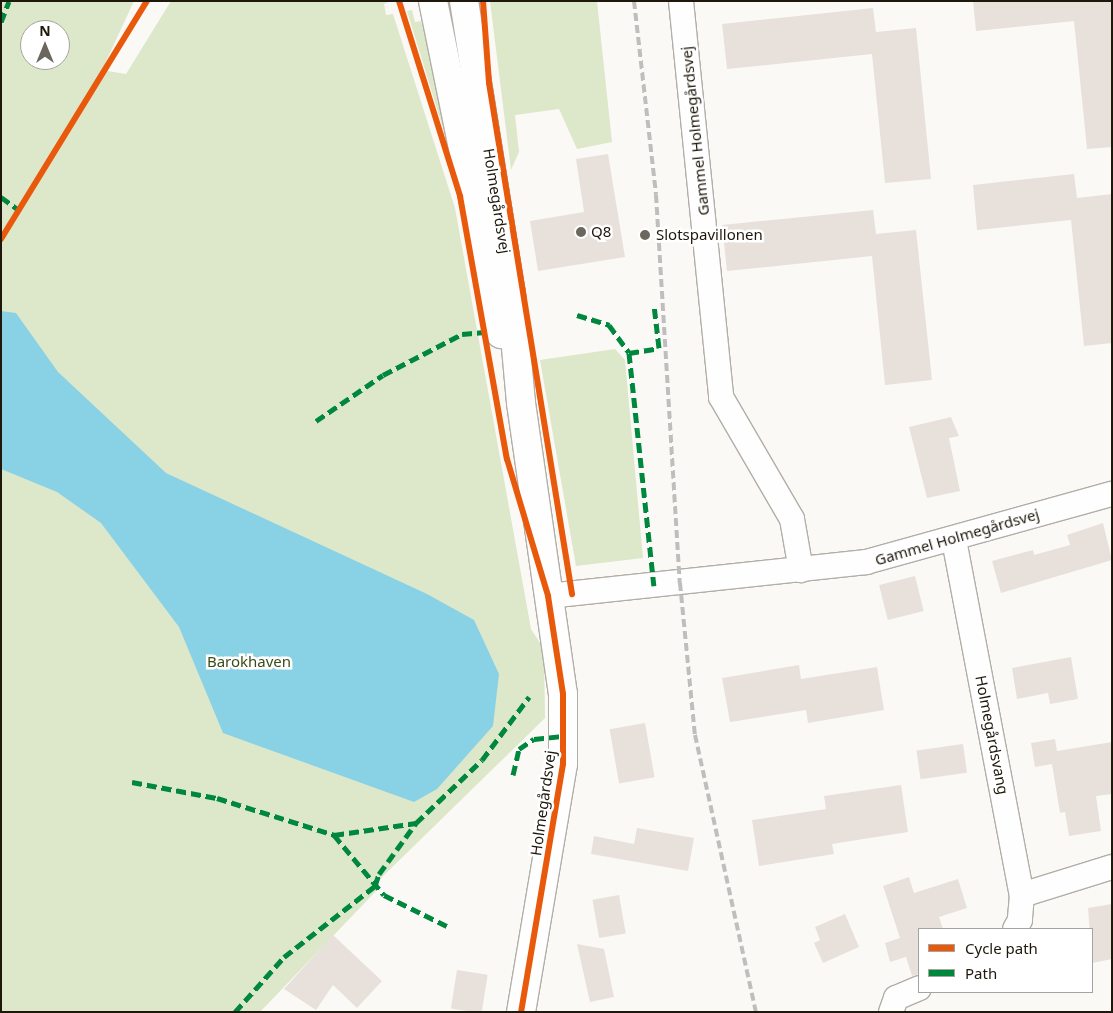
<!DOCTYPE html>
<html>
<head>
<meta charset="utf-8">
<style>
	body { margin:0 }
	#map { position:relative; width:1113px; height:1013px; overflow:hidden; background:#fbf9f5; font-family:"Noto Sans",sans-serif }
	div>[style] { position:absolute }
	[style*='--x'] { left:calc(var(--x)*1px); top:calc(var(--y)*1px); width:calc(var(--w)*1px); rotate:calc(var(--a)*1deg) }
	.green>* { inset:0; background:#dde7ca }
	.water>* { inset:0; background:#89d2e6 }
	.building>* { inset:0; background:#e8e1db; transform-origin:0 0 }
	.roads { filter:drop-shadow(1px 0 #b2aea7) drop-shadow(-1px 0 #b2aea7) drop-shadow(0 1px #b2aea7) drop-shadow(0 -1px #b2aea7) }
	.minor>* { height:24px; margin:-12px; padding:0 12px; transform-origin:12px; border-radius:12px; background:#fefefe }
	.tertiary>* { height:28px; margin:-14px; padding:0 14px; transform-origin:14px; border-radius:14px; background:#fefefe }
	.rail>* { height:4px; margin-top:-2px; transform-origin:0; background:repeating-linear-gradient(90deg,#c0bebd 0 8px,transparent 0 12px) }
	.quiet>* { height:5px; margin-top:-2.5px; transform-origin:0; background:repeating-linear-gradient(90deg,#00873e 0 10px,transparent 0 15px) }
	.cycleway>* { height:6px; margin:-3px; padding:0 3px; transform-origin:3px; border-radius:3px; background:#e8590c }
	.dots>* { width:14px; height:14px; translate:-50% -50%; box-sizing:border-box; border:2px solid #fff; border-radius:50% }
	span { translate:-50% -50%; white-space:nowrap; text-align:center; line-height:1.15; -webkit-text-stroke:5px #fff; paint-order:stroke }
	.street-label { font-size:15px; color:#1e180c }
	.poi-label { font-size:15px; color:#1e180c }
	.left { translate:0 -50%; text-align:left }
	.park-label { font-size:15px; color:#3b4c16 }
	.frame { position:absolute; inset:0; border:2px solid #1e180c; pointer-events:none }
	.legend { position:absolute; left:918px; top:928px; width:175px; height:65px; box-sizing:border-box; background:#fff; border:1px solid #a5a39e; margin:0; padding:6px 9px; list-style:none; font-size:15px; color:#1e180c }
	.legend li { display:flex; align-items:center; gap:10px; height:25px }
	.legend b { width:25px; border:1px solid #a5a39e }
	.north { position:absolute; left:20px; top:20px; width:50px; height:50px; box-sizing:border-box; background:#fff; border:1px solid #a5a39e; border-radius:50%; rotate:0deg; font-size:14px; font-weight:700; line-height:20px; text-align:center; color:#1e180c }
	.north::after { content:''; display:block; margin:auto; width:18px; height:22px; background:#6b675e; clip-path:polygon(50% 0,100% 100%,50% 72%,0 100%) }
</style>
</head>
<body>
<div id="map">
	<div class="green">
		<i style="clip-path:polygon(evenodd,1px 1px,134px 1px,102px 70px,126px 74px,171px 1px,390px 1px,384px 4px,386px 15px,393px 14px,455px 208px,531px 629px,544px 649px,545px 718px,374px 885px,378px 889px,260px 1012px,1px 1012px,1px 1px,30px 30px,60px 30px,60px 60px,30px 60px,30px 30px)"></i>
		<i style="clip-path:polygon(490px 1px,597px 1px,612px 142px,577px 149px,559px 109px,515px 115px,519px 152px,511px 170px)"></i>
		<i style="clip-path:polygon(412px 10px,415px 22px,421px 21px,435px 67px,450px 151px,407px 11px)"></i>
		<i style="clip-path:polygon(615px 349px,625px 360px,643px 558px,576px 566px,540px 360px)"></i>
	</div>
	<div class="water">
		<i style="clip-path:polygon(1px 311px,16px 313px,58px 372px,166px 473px,427px 594px,474px 620px,499px 674px,493px 726px,437px 789px,414px 802px,223px 733px,179px 627px,101px 523px,57px 492px,1px 469px)"></i>
	</div>
	<div class="building">
		<i style="clip-path:polygon(973px 1px,1112px 1px,1112px 147px,1087px 149px,1074px 21px,976px 31px)"></i>
		<i style="clip-path:polygon(873px 8px,876px 32px,916px 28px,931px 179px,885px 183px,872px 54px,727px 69px,722px 24px)"></i>
		<i style="clip-path:polygon(608px 154px,625px 257px,538px 271px,530px 221px,584px 212px,576px 159px)"></i>
		<i style="clip-path:polygon(1074px 174px,1077px 198px,1112px 194px,1112px 343px,1084px 346px,1071px 220px,977px 230px,973px 185px)"></i>
		<i style="clip-path:polygon(873px 210px,876px 234px,916px 230px,932px 380px,885px 385px,872px 256px,727px 271px,722px 225px)"></i>
		<i style="clip-path:polygon(951px 417px,959px 436px,949px 438px,960px 491px,927px 498px,909px 427px)"></i>
		<i style="clip-path:polygon(1103px 523px,1112px 560px,1001px 593px,992px 561px,1033px 550px,1034px 555px,1070px 545px,1067px 535px)"></i>
		<i style="left:915px;top:576px;width:36px;height:37px;rotate:76deg"></i>
		<i style="clip-path:polygon(1071px 657px,1078px 699px,1050px 704px,1048px 693px,1017px 699px,1012px 668px)"></i>
		<i style="clip-path:polygon(799px 665px,801px 679px,877px 667px,884px 710px,808px 723px,806px 710px,730px 722px,722px 678px)"></i>
		<i style="left:645px;top:723px;width:55px;height:36px;rotate:80deg"></i>
		<i style="clip-path:polygon(1055px 739px,1057px 751px,1112px 742px,1112px 794px,1096px 796px,1101px 831px,1069px 836px,1065px 812px,1060px 813px,1052px 764px,1035px 767px,1031px 743px)"></i>
		<i style="left:963px;top:744px;width:29px;height:47px;rotate:82deg"></i>
		<i style="clip-path:polygon(901px 785px,908px 832px,832px 844px,834px 854px,759px 866px,752px 820px,826px 809px,824px 796px)"></i>
		<i style="clip-path:polygon(637px 828px,694px 838px,688px 871px,591px 854px,594px 836px,634px 844px)"></i>
		<i style="clip-path:polygon(909px 877px,914px 893px,958px 879px,967px 908px,939px 917px,943px 929px,919px 929px,919px 974px,912px 976px,906px 957px,890px 962px,885px 943px,900px 938px,883px 886px)"></i>
		<i style="left:619px;top:895px;width:39px;height:27px;rotate:80deg"></i>
		<i style="clip-path:polygon(1112px 904px,1112px 959px,1092px 963px,1088px 908px)"></i>
		<i style="clip-path:polygon(845px 914px,859px 947px,823px 963px,814px 943px,820px 940px,815px 927px)"></i>
		<i style="clip-path:polygon(333px 935px,382px 981px,357px 1008px,333px 985px,316px 1010px,284px 989px)"></i>
		<i style="clip-path:polygon(577px 944px,604px 949px,614px 997px,590px 1002px)"></i>
		<i style="left:457px;top:970px;width:31px;height:39px;rotate:9deg"></i>
	</div>
	<div class="roads">
		<div class="minor">
			<i style="--x:681;--y:1;--w:398;--a:84.2"></i>
			<i style="--x:721;--y:397;--w:141;--a:59.8"></i>
			<i style="--x:792;--y:519;--w:52;--a:80"></i>
			<i style="--x:954;--y:540;--w:361;--a:79.2"></i>
			<i style="--x:1022;--y:895;--w:25;--a:95"></i>
			<i style="--x:1020;--y:920;--w:10;--a:119"></i>
			<i style="--x:548;--y:596;--w:320;--a:-6.1"></i>
			<i style="--x:866;--y:562;--w:255;--a:-15.5"></i>
			<i style="--x:1022;--y:895;--w:94;--a:-17.3"></i>
			<i style="--x:891;--y:1012;--w:15;--a:-70"></i>
			<i style="--x:896;--y:998;--w:25;--a:-23"></i>
		</div>
		<div class="tertiary">
			<i style="--x:433;--y:1;--w:340;--a:78.5"></i>
			<i style="--x:464;--y:1;--w:296;--a:80.9"></i>
			<i style="--x:511;--y:293;--w:110;--a:84.8"></i>
			<i style="--x:521;--y:403;--w:294;--a:81.8"></i>
			<i style="--x:563;--y:694;--w:70;--a:90"></i>
			<i style="--x:563;--y:764;--w:252;--a:99.6"></i>
		</div>
	</div>
	<div class="rail">
		<i style="--x:634;--y:1;--w:195;--a:83.5"></i>
		<i style="--x:656;--y:195;--w:389;--a:86.5"></i>
		<i style="--x:680;--y:583;--w:153;--a:84.4"></i>
		<i style="--x:695;--y:735;--w:284;--a:77.6"></i>
	</div>
	<div class="quiet">
		<i style="--x:1;--y:22;--w:22;--a:-69"></i>
		<i style="--x:1;--y:197;--w:22;--a:36"></i>
		<i style="--x:577;--y:315;--w:34;--a:17"></i>
		<i style="--x:609;--y:325;--w:34;--a:54"></i>
		<i style="--x:629;--y:353;--w:30;--a:-9"></i>
		<i style="--x:659;--y:348;--w:43;--a:-96.6"></i>
		<i style="--x:629;--y:353;--w:234;--a:83.9"></i>
		<i style="--x:316;--y:421;--w:81;--a:-34.5"></i>
		<i style="--x:383;--y:375;--w:89;--a:-27.4"></i>
		<i style="--x:462;--y:334;--w:23;--a:-5"></i>
		<i style="--x:513;--y:775;--w:27;--a:-77"></i>
		<i style="--x:519;--y:749;--w:18;--a:-34"></i>
		<i style="--x:534;--y:739;--w:30;--a:-6"></i>
		<i style="--x:132;--y:782;--w:86;--a:10.7"></i>
		<i style="--x:217;--y:798;--w:123;--a:17.5"></i>
		<i style="--x:334;--y:835;--w:83;--a:-8.3"></i>
		<i style="--x:416;--y:823;--w:91;--a:-43.7"></i>
		<i style="--x:482;--y:760;--w:79;--a:-53.3"></i>
		<i style="--x:334;--y:835;--w:78;--a:50.2"></i>
		<i style="--x:384;--y:895;--w:70;--a:26.2"></i>
		<i style="--x:235;--y:1012;--w:74;--a:-48.3"></i>
		<i style="--x:284;--y:957;--w:115;--a:-38"></i>
		<i style="--x:375;--y:886;--w:13;--a:-72"></i>
		<i style="--x:379;--y:874;--w:63;--a:-54"></i>
	</div>
	<div class="cycleway">
		<i style="--x:399;--y:1;--w:204;--a:72.6"></i>
		<i style="--x:460;--y:196;--w:267;--a:79.9"></i>
		<i style="--x:507;--y:459;--w:143;--a:73.3"></i>
		<i style="--x:548;--y:596;--w:99;--a:81.3"></i>
		<i style="--x:563;--y:694;--w:70;--a:90"></i>
		<i style="--x:563;--y:764;--w:252;--a:99.6"></i>
		<i style="--x:483;--y:1;--w:82;--a:85.8"></i>
		<i style="--x:489;--y:83;--w:518;--a:80.77"></i>
		<i style="--x:1;--y:239;--w:279;--a:-58.5"></i>
	</div>
	<div class="dots">
		<i style="left:581px;top:232px;background:#6b675e"></i>
		<i style="left:645px;top:235px;background:#6b675e"></i>
	</div>
	<div class="street-label">
		<span style="left:695px;top:131px;rotate:-96deg">Gammel Holmegårdsvej</span>
		<span style="left:497px;top:201px;rotate:81deg">Holmegårdsvej</span>
		<span style="left:957px;top:537px;rotate:-16deg">Gammel Holmegårdsvej</span>
		<span style="left:992px;top:735px;rotate:79deg">Holmegårdsvang</span>
		<span style="left:543px;top:803px;rotate:-82deg">Holmegårdsvej</span>
	</div>
	<div class="poi-label">
		<span class="left" style="left:591px;top:232px">Q8</span>
		<span class="left" style="left:656px;top:235px">Slotspavillonen</span>
	</div>
	<div class="park-label">
		<span style="left:249px;top:662px">Barokhaven</span>
	</div>
	<div class="frame"></div>
	<ul class="legend">
	<li><b style="height:6px;background:#e8590c"></b>Cycle path</li>
	<li><b style="height:6px;background:#00873e"></b>Path</li>
	</ul>
	<div class="north">N</div>
</div>
</body>
</html>
